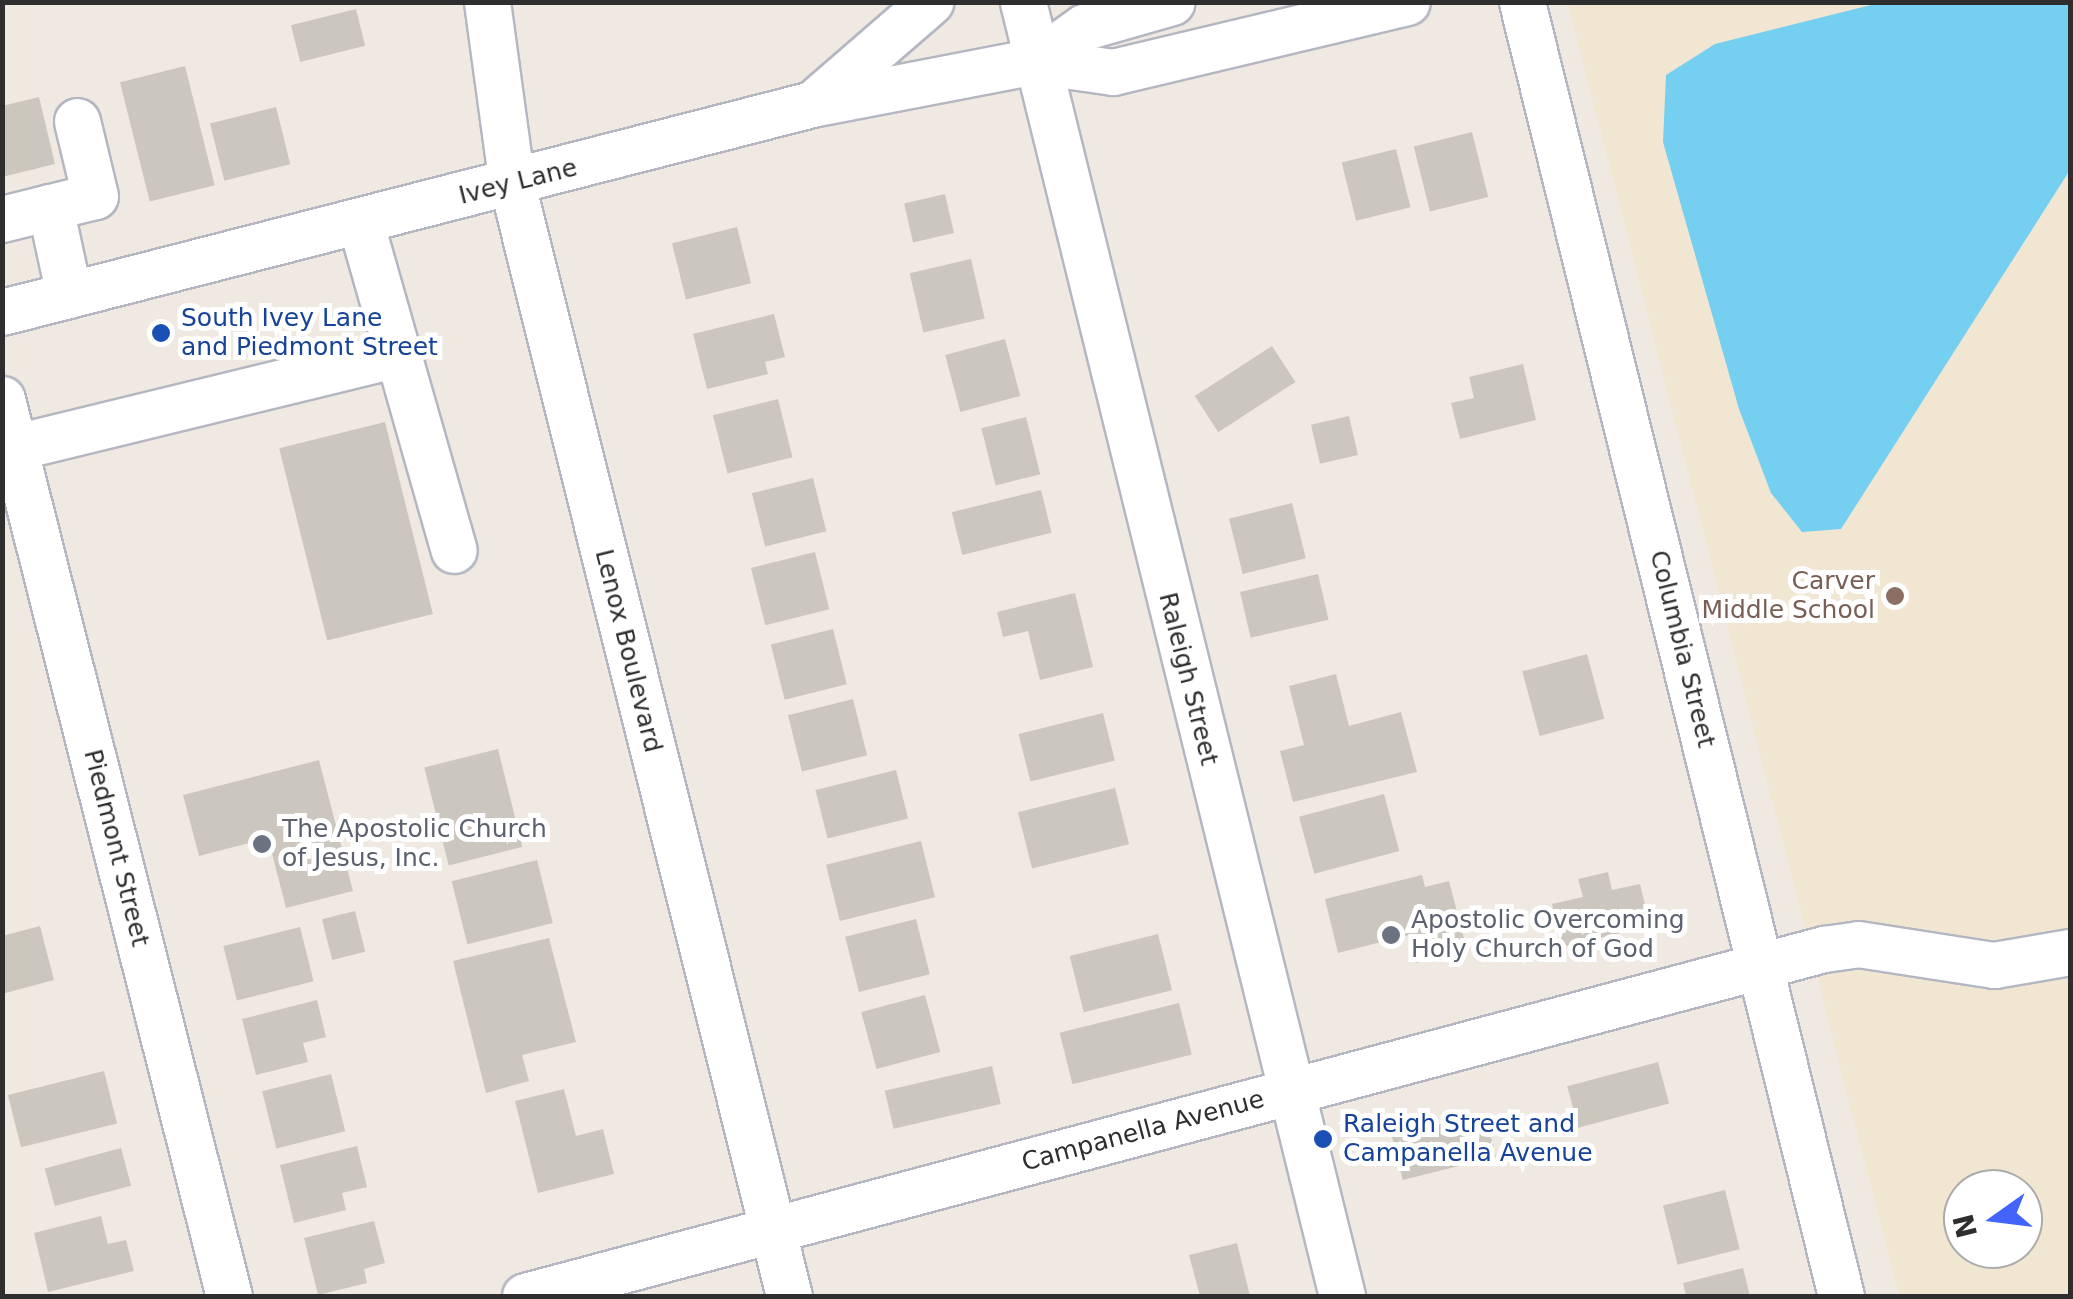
<!DOCTYPE html>
<html>
<head>
<meta charset="utf-8">
<style>
	body { margin:0 }
	#map { position:relative; width:2073px; height:1299px; overflow:hidden; background:#efe9e1; font-family:"DejaVu Sans",sans-serif }
	div>[style] { position:absolute }
	[style*='--x'] { left:calc(var(--x)*1px); top:calc(var(--y)*1px); width:calc(var(--w)*1px); rotate:calc(var(--a)*1deg) }
	.education>* { inset:0; background:#f0e6d1 }
	.water>* { inset:0; background:#75cff0 }
	.building>* { inset:0; background:#cbc7bf; transform-origin:0 0 }
	.roads { filter:drop-shadow(2px 0 #b4b7c1) drop-shadow(-2px 0 #b4b7c1) drop-shadow(0 2px #b4b7c1) drop-shadow(0 -2px #b4b7c1) }
	.minor>* { height:45px; margin:-22.5px; padding:0 22.5px; transform-origin:22.5px; border-radius:22.5px; background:#fff }
	.dots>* { width:28px; height:28px; translate:-50% -50%; box-sizing:border-box; border:5px solid #fff; border-radius:50% }
	span { translate:-50% -50%; white-space:nowrap; text-align:center; line-height:1.15; -webkit-text-stroke:10px #fff; paint-order:stroke }
	.street-label { font-size:25px; color:#2e2e2e }
	.transit-label { font-size:25px; color:#164399 }
	.left { translate:0 -50%; text-align:left }
	.education-label { font-size:25px; color:#785e54 }
	.right { translate:-100% -50%; text-align:right }
	.worship-label { font-size:25px; color:#5b616d }
	.frame { position:absolute; inset:0; border:5px solid #2e2e2e; pointer-events:none }
	.north { position:absolute; left:1943px; top:1169px; width:100px; height:100px; box-sizing:border-box; background:#fff; border:2px solid #ababab; border-radius:50%; rotate:256deg; font-size:28px; font-weight:700; line-height:40px; text-align:center; color:#2e2e2e }
	.north::after { content:''; display:block; margin:auto; width:35px; height:45px; background:#4264fb; clip-path:polygon(50% 0,100% 100%,50% 72%,0 100%) }
</style>
</head>
<body>
<div id="map">
	<div class="education">
		<i style="clip-path:polygon(evenodd,1568px 3px,2070px 3px,2070px 1296px,1899px 1296px,1568px 3px,1963px 1189px,2023px 1189px,2023px 1249px,1963px 1249px,1963px 1189px)"></i>
	</div>
	<div class="water">
		<i style="clip-path:polygon(1883px 2px,2070px 3px,2070px 170px,1841px 529px,1802px 532px,1771px 493px,1739px 409px,1663px 142px,1666px 75px,1715px 44px)"></i>
	</div>
	<div class="building">
		<i style="left:356px;top:9px;width:38px;height:67px;rotate:76deg"></i>
		<i style="left:185px;top:66px;width:123px;height:67px;rotate:76deg"></i>
		<i style="clip-path:polygon(39px 97px,55px 164px,2px 177px,2px 106px)"></i>
		<i style="left:276px;top:107px;width:59px;height:68px;rotate:76deg"></i>
		<i style="left:1472px;top:132px;width:67px;height:60px;rotate:76deg"></i>
		<i style="left:1396px;top:149px;width:60px;height:56px;rotate:76deg"></i>
		<i style="left:945px;top:194px;width:40px;height:42px;rotate:77deg"></i>
		<i style="left:737px;top:227px;width:58px;height:67px;rotate:76deg"></i>
		<i style="left:971px;top:259px;width:61px;height:63px;rotate:77deg"></i>
		<i style="clip-path:polygon(774px 314px,785px 357px,765px 362px,768px 374px,707px 389px,693px 334px)"></i>
		<i style="left:1005px;top:339px;width:59px;height:62px;rotate:75deg"></i>
		<i style="left:1272px;top:346px;width:43px;height:92px;rotate:57deg"></i>
		<i style="clip-path:polygon(1523px 364px,1536px 420px,1460px 439px,1451px 403px,1474px 398px,1469px 377px)"></i>
		<i style="left:778px;top:399px;width:60px;height:67px;rotate:76deg"></i>
		<i style="left:1349px;top:416px;width:40px;height:39px;rotate:77deg"></i>
		<i style="left:1026px;top:417px;width:59px;height:46px;rotate:76deg"></i>
		<i style="left:385px;top:422px;width:198px;height:109px;rotate:76deg"></i>
		<i style="left:813px;top:478px;width:55px;height:63px;rotate:76deg"></i>
		<i style="left:1041px;top:490px;width:44px;height:92px;rotate:76deg"></i>
		<i style="left:1292px;top:503px;width:57px;height:65px;rotate:76deg"></i>
		<i style="left:815px;top:552px;width:59px;height:66px;rotate:76deg"></i>
		<i style="left:1318px;top:574px;width:47px;height:80px;rotate:77deg"></i>
		<i style="clip-path:polygon(1075px 593px,1093px 667px,1040px 680px,1028px 631px,1003px 637px,997px 612px)"></i>
		<i style="left:833px;top:629px;width:57px;height:64px;rotate:76deg"></i>
		<i style="left:1587px;top:654px;width:67px;height:67px;rotate:75deg"></i>
		<i style="clip-path:polygon(1336px 674px,1349px 726px,1401px 712px,1417px 772px,1293px 802px,1280px 751px,1304px 745px,1289px 686px)"></i>
		<i style="left:853px;top:699px;width:58px;height:67px;rotate:76deg"></i>
		<i style="left:1103px;top:713px;width:49px;height:87px;rotate:76deg"></i>
		<i style="left:498px;top:749px;width:101px;height:76px;rotate:76deg"></i>
		<i style="clip-path:polygon(319px 760px,353px 891px,286px 908px,268px 838px,199px 856px,183px 795px)"></i>
		<i style="left:896px;top:770px;width:50px;height:83px;rotate:76deg"></i>
		<i style="left:1115px;top:788px;width:58px;height:100px;rotate:76deg"></i>
		<i style="left:1384px;top:794px;width:59px;height:88px;rotate:75deg"></i>
		<i style="left:921px;top:841px;width:58px;height:98px;rotate:76deg"></i>
		<i style="left:537px;top:860px;width:65px;height:88px;rotate:76deg"></i>
		<i style="clip-path:polygon(1608px 872px,1612px 890px,1640px 884px,1650px 926px,1562px 947px,1552px 904px,1583px 897px,1578px 879px)"></i>
		<i style="clip-path:polygon(1422px 875px,1425px 887px,1449px 881px,1467px 950px,1416px 963px,1409px 935px,1338px 953px,1325px 899px)"></i>
		<i style="left:355px;top:911px;width:42px;height:34px;rotate:76deg"></i>
		<i style="left:916px;top:919px;width:57px;height:73px;rotate:76deg"></i>
		<i style="clip-path:polygon(40px 926px,54px 980px,2px 994px,2px 936px)"></i>
		<i style="left:300px;top:927px;width:56px;height:79px;rotate:76deg"></i>
		<i style="left:1158px;top:934px;width:58px;height:91px;rotate:76deg"></i>
		<i style="clip-path:polygon(549px 938px,576px 1042px,522px 1055px,529px 1081px,486px 1093px,453px 961px)"></i>
		<i style="left:925px;top:995px;width:59px;height:66px;rotate:75deg"></i>
		<i style="clip-path:polygon(317px 1000px,326px 1037px,303px 1043px,308px 1062px,256px 1075px,242px 1019px)"></i>
		<i style="left:1179px;top:1003px;width:53px;height:123px;rotate:76deg"></i>
		<i style="left:1658px;top:1062px;width:43px;height:94px;rotate:75deg"></i>
		<i style="left:992px;top:1066px;width:39px;height:110px;rotate:77deg"></i>
		<i style="left:104px;top:1071px;width:54px;height:99px;rotate:76deg"></i>
		<i style="left:331px;top:1074px;width:59px;height:71px;rotate:76deg"></i>
		<i style="clip-path:polygon(564px 1089px,576px 1136px,603px 1129px,614px 1174px,538px 1193px,515px 1101px)"></i>
		<i style="left:1485px;top:1113px;width:45px;height:96px;rotate:76deg"></i>
		<i style="clip-path:polygon(357px 1146px,367px 1187px,342px 1193px,346px 1210px,294px 1223px,280px 1165px)"></i>
		<i style="left:121px;top:1148px;width:39px;height:79px;rotate:75deg"></i>
		<i style="left:1725px;top:1190px;width:61px;height:64px;rotate:76deg"></i>
		<i style="clip-path:polygon(101px 1216px,108px 1244px,126px 1240px,134px 1271px,48px 1292px,34px 1233px)"></i>
		<i style="clip-path:polygon(374px 1221px,385px 1263px,364px 1269px,367px 1283px,318px 1295px,304px 1238px)"></i>
		<i style="clip-path:polygon(1237px 1243px,1250px 1296px,1200px 1296px,1189px 1255px)"></i>
		<i style="clip-path:polygon(1743px 1268px,1750px 1296px,1686px 1296px,1683px 1283px)"></i>
	</div>
	<div class="roads">
		<div class="minor">
			<i style="--x:487;--y:2;--w:184;--a:82.2"></i>
			<i style="--x:512;--y:184;--w:1146;--a:76.01"></i>
			<i style="--x:1023;--y:2;--w:1333;--a:76.15"></i>
			<i style="--x:1522;--y:2;--w:1333;--a:76.15"></i>
			<i style="--x:1036;--y:61;--w:59;--a:-35.3"></i>
			<i style="--x:1084;--y:27;--w:91;--a:-15.9"></i>
			<i style="--x:817;--y:100;--w:150;--a:-40.9"></i>
			<i style="--x:2;--y:219;--w:49;--a:-14"></i>
			<i style="--x:360;--y:221;--w:342;--a:74.1"></i>
			<i style="--x:69;--y:295;--w:90;--a:-102.2"></i>
			<i style="--x:50;--y:207;--w:46;--a:-13.7"></i>
			<i style="--x:95;--y:196;--w:77;--a:-103.5"></i>
			<i style="--x:2;--y:312;--w:836;--a:-14.4"></i>
			<i style="--x:812;--y:104;--w:228;--a:-10.9"></i>
			<i style="--x:1036;--y:61;--w:78;--a:8.1"></i>
			<i style="--x:1113;--y:72;--w:302;--a:-13.4"></i>
			<i style="--x:2;--y:399;--w:925;--a:75.8"></i>
			<i style="--x:16;--y:447;--w:393;--a:-13.7"></i>
			<i style="--x:525;--y:1296;--w:1345;--a:-14.96"></i>
			<i style="--x:1824;--y:949;--w:34;--a:-8"></i>
			<i style="--x:1858;--y:944;--w:138;--a:8.8"></i>
			<i style="--x:1994;--y:965;--w:77;--a:-9.7"></i>
		</div>
	</div>
	<div class="dots">
		<i style="left:161px;top:333px;background:#1a4fb4"></i>
		<i style="left:1895px;top:596px;background:#8d6e63"></i>
		<i style="left:262px;top:844px;background:#6b7280"></i>
		<i style="left:1391px;top:935px;background:#6b7280"></i>
		<i style="left:1323px;top:1139px;background:#1a4fb4"></i>
	</div>
	<div class="street-label">
		<span style="left:518px;top:182px;rotate:-14deg">Ivey Lane</span>
		<span style="left:1682px;top:649px;rotate:76deg">Columbia Street</span>
		<span style="left:628px;top:651px;rotate:76deg">Lenox Boulevard</span>
		<span style="left:1188px;top:679px;rotate:76deg">Raleigh Street</span>
		<span style="left:116px;top:848px;rotate:76deg">Piedmont Street</span>
		<span style="left:1143px;top:1131px;rotate:-15deg">Campanella Avenue</span>
	</div>
	<div class="transit-label">
		<span class="left" style="left:181px;top:333px">South Ivey Lane<br>and Piedmont Street</span>
		<span class="left" style="left:1343px;top:1139px">Raleigh Street and<br>Campanella Avenue</span>
	</div>
	<div class="education-label">
		<span class="right" style="left:1875px;top:596px">Carver<br>Middle School</span>
	</div>
	<div class="worship-label">
		<span class="left" style="left:282px;top:844px">The Apostolic Church<br>of Jesus, Inc.</span>
		<span class="left" style="left:1411px;top:935px">Apostolic Overcoming<br>Holy Church of God</span>
	</div>
	<div class="frame"></div>
	<div class="north">N</div>
</div>
</body>
</html>
